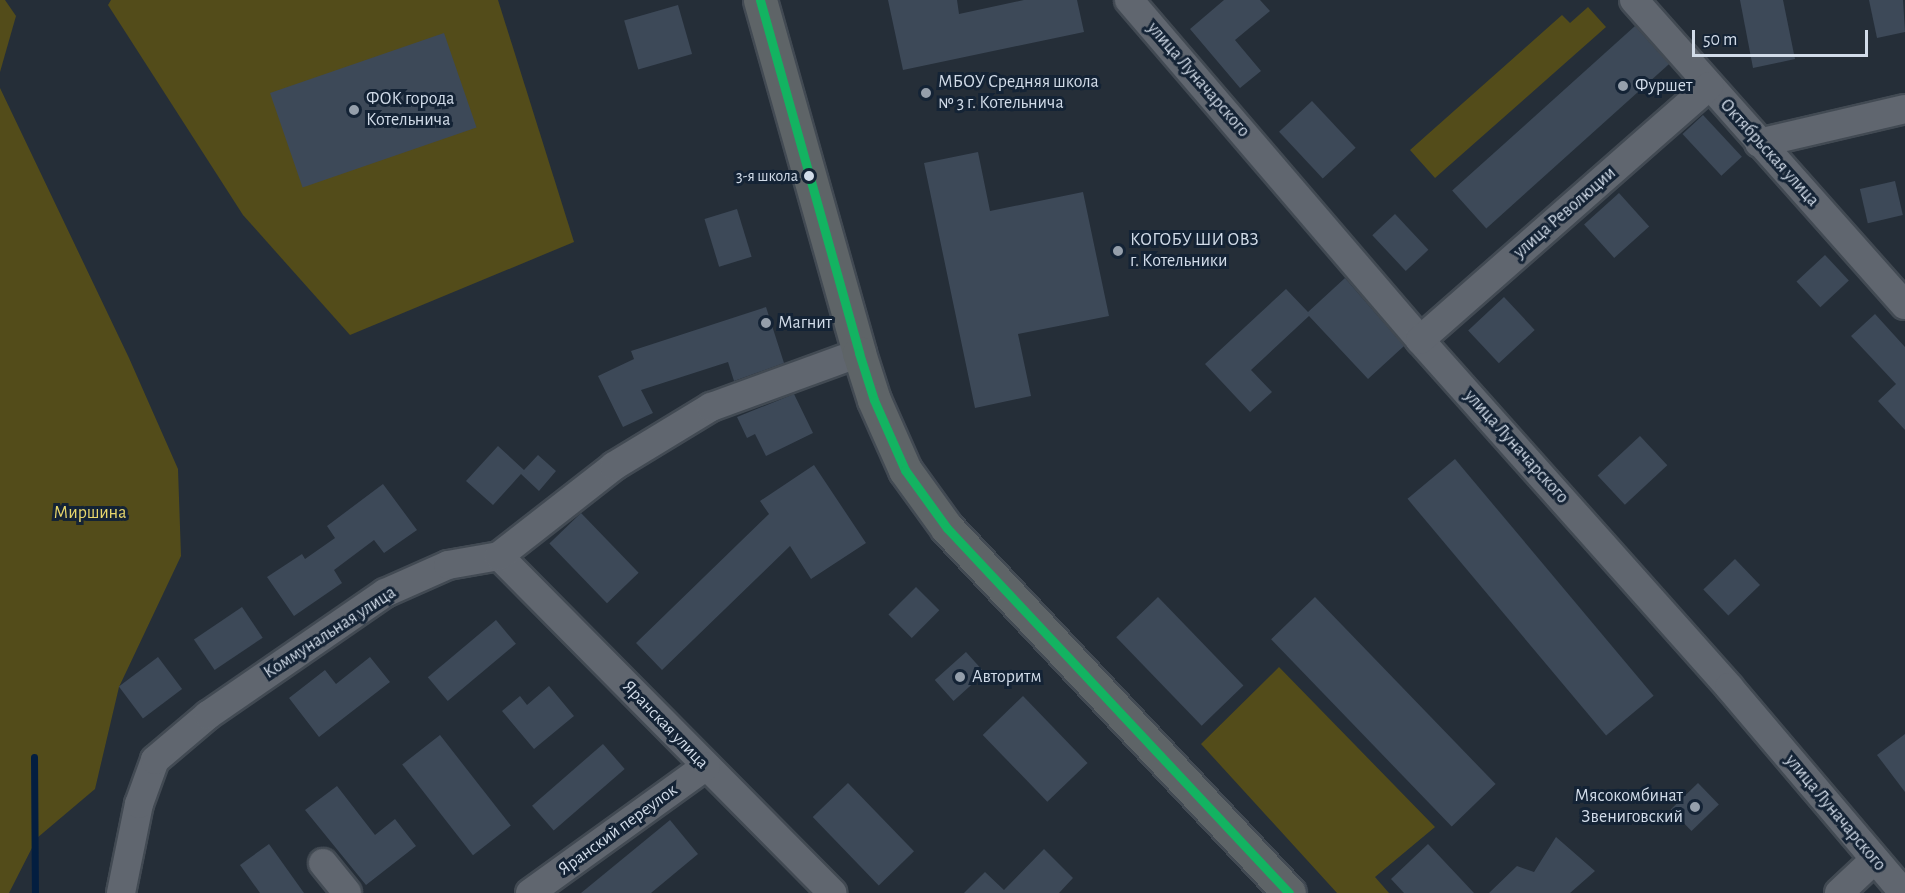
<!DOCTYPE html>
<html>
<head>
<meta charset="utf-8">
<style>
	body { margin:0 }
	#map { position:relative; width:1905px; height:893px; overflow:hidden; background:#252e38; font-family:"Alegreya Sans",sans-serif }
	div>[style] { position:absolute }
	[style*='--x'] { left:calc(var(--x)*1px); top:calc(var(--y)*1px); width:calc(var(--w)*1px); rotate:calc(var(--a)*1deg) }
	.green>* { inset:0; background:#534c1a }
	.stream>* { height:7px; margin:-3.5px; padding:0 3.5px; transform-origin:3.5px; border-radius:3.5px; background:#031e40 }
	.building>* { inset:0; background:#3d4958; transform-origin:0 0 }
	.roads { filter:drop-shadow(2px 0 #424a53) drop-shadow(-2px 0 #424a53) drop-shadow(0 2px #424a53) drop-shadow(0 -2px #424a53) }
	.minor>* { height:28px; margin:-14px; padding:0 14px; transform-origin:14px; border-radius:14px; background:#60666f }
	.major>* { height:33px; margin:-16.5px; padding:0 16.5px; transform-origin:16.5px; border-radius:16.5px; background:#5e6467 }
	.bus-1>* { height:9px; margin:-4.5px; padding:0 4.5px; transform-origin:4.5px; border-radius:4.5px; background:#13b361 }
	.dots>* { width:16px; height:16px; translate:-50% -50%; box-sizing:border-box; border:3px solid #142335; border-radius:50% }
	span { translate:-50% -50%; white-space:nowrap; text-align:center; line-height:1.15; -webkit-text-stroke:6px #142335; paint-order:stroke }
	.bus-label { font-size:16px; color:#d2dce9 }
	.right { translate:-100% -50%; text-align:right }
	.street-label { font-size:18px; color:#d2dce9 }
	.poi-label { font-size:18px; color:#d2dce9 }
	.left { translate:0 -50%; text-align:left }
	.park-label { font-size:18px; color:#e8d76c }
	.scale { position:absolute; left:1692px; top:30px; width:176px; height:27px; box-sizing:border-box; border:3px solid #d2dce9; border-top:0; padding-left:8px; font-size:18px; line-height:21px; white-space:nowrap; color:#d2dce9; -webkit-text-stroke:4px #142335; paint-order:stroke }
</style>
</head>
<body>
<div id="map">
	<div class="green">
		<i style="clip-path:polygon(0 0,5px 0,16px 16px,0 72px)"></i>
		<i style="clip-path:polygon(111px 0,498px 0,574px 242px,350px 335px,243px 215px,108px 5px)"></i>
		<i style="clip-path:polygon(1588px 7px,1606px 27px,1435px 178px,1410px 150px,1562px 15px,1570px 23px)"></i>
		<i style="clip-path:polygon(0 88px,129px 358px,178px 469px,181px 556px,119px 687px,95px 789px,37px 838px,9px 893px,0 893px)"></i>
		<i style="clip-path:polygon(1279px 667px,1435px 827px,1375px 877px,1389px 893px,1337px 893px,1201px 744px)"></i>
	</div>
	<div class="stream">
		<i style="--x:34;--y:757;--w:136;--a:89.6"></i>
	</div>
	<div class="building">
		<i style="clip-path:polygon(888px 0,957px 0,959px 14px,1024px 0,1077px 0,1084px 32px,903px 70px)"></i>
		<i style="clip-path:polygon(1224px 0,1260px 0,1270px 11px,1235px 40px,1261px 71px,1240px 88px,1190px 29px)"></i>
		<i style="clip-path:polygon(1740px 0,1783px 0,1795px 59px,1753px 68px)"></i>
		<i style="clip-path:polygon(1869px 0,1903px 0,1905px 32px,1877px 38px)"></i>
		<i style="left:678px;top:5px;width:51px;height:56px;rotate:74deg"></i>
		<i style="left:1635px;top:26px;width:51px;height:246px;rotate:48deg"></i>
		<i style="left:444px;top:33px;width:100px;height:184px;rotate:71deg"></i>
		<i style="left:1312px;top:101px;width:64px;height:45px;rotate:47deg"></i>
		<i style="left:1703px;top:115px;width:57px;height:28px;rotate:47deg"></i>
		<i style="clip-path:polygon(978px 152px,990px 211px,1083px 192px,1109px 316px,1018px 334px,1031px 396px,975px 408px,924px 163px)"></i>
		<i style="left:1895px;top:181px;width:35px;height:36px;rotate:77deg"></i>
		<i style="left:1619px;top:193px;width:45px;height:47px;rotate:48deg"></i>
		<i style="left:737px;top:209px;width:50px;height:34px;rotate:73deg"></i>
		<i style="left:1395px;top:214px;width:49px;height:31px;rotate:47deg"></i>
		<i style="left:1825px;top:255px;width:35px;height:39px;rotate:47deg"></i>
		<i style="clip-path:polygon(1345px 278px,1404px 346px,1368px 379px,1309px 316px,1251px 370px,1272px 392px,1250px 412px,1205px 364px,1286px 289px,1308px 312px)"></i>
		<i style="left:1504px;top:297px;width:45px;height:49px;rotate:47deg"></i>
		<i style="clip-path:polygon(766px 307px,784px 363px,734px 381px,728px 362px,641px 390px,653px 413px,623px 427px,598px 376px,634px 359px,631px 351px)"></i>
		<i style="clip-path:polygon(1875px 314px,1905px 347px,1905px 430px,1878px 401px,1896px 384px,1851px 336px)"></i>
		<i style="clip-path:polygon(794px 394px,813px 433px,766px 456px,755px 434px,747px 438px,737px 417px)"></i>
		<i style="left:1640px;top:436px;width:40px;height:58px;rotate:47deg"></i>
		<i style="clip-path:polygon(498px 446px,524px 470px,538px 455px,556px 471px,539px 491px,521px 474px,493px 505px,466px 481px)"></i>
		<i style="left:1455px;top:459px;width:309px;height:62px;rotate:50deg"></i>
		<i style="clip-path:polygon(814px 465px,866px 543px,811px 579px,790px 546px,662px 670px,636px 643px,769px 514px,760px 501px)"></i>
		<i style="clip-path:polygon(383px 484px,417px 530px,384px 553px,374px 540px,334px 570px,342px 583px,294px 616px,267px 577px,302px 554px,305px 559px,335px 538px,327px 526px)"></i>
		<i style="left:581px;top:513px;width:83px;height:44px;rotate:46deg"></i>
		<i style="left:1735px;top:559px;width:36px;height:44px;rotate:46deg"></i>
		<i style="left:916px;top:587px;width:33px;height:39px;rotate:45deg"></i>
		<i style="left:1158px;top:597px;width:123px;height:58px;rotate:46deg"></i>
		<i style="left:1315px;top:597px;width:260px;height:61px;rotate:46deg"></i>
		<i style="left:242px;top:607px;width:37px;height:58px;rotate:56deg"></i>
		<i style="left:496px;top:620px;width:31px;height:89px;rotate:50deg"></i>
		<i style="left:966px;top:652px;width:28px;height:42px;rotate:48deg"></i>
		<i style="left:158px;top:657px;width:40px;height:49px;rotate:53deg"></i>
		<i style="clip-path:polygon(370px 657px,390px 682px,319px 737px,289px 698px,325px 670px,336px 684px)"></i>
		<i style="clip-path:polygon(549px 686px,574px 716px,534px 749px,502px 711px,520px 696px,527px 705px)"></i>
		<i style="left:1023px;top:696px;width:93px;height:56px;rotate:46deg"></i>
		<i style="clip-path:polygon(1905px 734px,1905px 792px,1877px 755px)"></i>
		<i style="left:440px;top:735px;width:115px;height:48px;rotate:52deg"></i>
		<i style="left:603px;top:744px;width:33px;height:94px;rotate:49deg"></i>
		<i style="left:848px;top:783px;width:95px;height:49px;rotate:46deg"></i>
		<i style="left:1698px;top:783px;width:30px;height:38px;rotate:46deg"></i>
		<i style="clip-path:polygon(337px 786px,375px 835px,395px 819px,416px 846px,366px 885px,305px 810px)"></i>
		<i style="clip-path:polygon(670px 820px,698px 854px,651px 893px,581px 893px)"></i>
		<i style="clip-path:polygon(1556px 837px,1595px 871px,1570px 893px,1489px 893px,1517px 866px,1534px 872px)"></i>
		<i style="clip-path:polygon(269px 844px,304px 893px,260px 893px,240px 865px)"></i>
		<i style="clip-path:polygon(1428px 844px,1474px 893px,1404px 893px,1391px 879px)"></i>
		<i style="clip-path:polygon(1044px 849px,1073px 878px,1059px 893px,964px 893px,985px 872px,1004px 890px)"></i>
	</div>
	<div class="roads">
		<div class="minor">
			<i style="--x:1129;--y:0;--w:448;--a:49.4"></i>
			<i style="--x:1420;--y:340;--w:465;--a:48.3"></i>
			<i style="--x:1729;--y:687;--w:270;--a:49.7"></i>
			<i style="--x:1634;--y:0;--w:408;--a:48.4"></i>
			<i style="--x:1759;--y:143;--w:150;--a:-13.1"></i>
			<i style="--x:1420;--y:340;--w:385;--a:-41.3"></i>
			<i style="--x:499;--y:556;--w:474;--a:45.3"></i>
			<i style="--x:323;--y:863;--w:38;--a:51"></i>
			<i style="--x:121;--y:893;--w:91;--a:-78.6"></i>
			<i style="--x:139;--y:804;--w:47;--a:-70"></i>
			<i style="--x:155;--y:760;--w:70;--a:-40.3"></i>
			<i style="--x:208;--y:715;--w:215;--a:-34.6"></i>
			<i style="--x:385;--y:593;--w:69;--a:-24"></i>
			<i style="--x:448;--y:565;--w:52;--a:-10"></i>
			<i style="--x:499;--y:556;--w:146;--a:-38"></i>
			<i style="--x:614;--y:466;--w:114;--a:-31.3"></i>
			<i style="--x:711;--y:407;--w:158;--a:-20"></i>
			<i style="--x:530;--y:893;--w:217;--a:-35.8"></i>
			<i style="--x:1839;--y:893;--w:48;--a:-43.3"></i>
		</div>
		<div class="major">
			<i style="--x:760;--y:0;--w:367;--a:74.3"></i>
			<i style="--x:859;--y:353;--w:49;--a:72.3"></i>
			<i style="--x:874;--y:400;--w:77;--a:66.1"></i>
			<i style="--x:905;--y:470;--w:72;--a:54.1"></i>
			<i style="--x:947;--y:528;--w:500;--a:46.86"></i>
		</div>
	</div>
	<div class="bus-1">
		<i style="--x:760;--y:0;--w:367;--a:74.3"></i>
		<i style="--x:859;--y:353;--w:49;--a:72.3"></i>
		<i style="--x:874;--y:400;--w:77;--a:66.1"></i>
		<i style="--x:905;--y:470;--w:72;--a:54.1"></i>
		<i style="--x:947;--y:528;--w:500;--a:46.86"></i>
	</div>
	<div class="dots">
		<i style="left:1623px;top:86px;background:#959fab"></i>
		<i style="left:926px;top:93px;background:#959fab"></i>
		<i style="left:354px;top:110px;background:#959fab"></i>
		<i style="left:809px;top:176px;background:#d2dce9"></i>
		<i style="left:1118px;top:251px;background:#959fab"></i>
		<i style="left:766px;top:323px;background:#959fab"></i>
		<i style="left:960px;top:677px;background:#959fab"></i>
		<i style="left:1695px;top:807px;background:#959fab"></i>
	</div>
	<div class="bus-label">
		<span class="right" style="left:798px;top:176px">3-я школа</span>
	</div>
	<div class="street-label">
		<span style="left:1198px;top:80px;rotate:49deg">улица Луначарского</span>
		<span style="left:1769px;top:153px;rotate:48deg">Октябрьская улица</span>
		<span style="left:1565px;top:213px;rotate:-41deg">улица Революции</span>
		<span style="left:1516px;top:447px;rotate:48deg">улица Луначарского</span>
		<span style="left:330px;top:633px;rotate:-33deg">Коммунальная улица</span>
		<span style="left:665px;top:725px;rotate:46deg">Яранская улица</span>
		<span style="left:1835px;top:813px;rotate:50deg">улица Луначарского</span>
		<span style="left:618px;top:830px;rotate:-36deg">Яранский переулок</span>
	</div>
	<div class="poi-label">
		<span class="left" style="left:938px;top:93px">МБОУ Средняя школа<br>№ 3 г. Котельнича</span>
		<span class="left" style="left:1635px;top:86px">Фуршет</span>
		<span class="left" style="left:366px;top:110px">ФОК города<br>Котельнича</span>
		<span class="left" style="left:1130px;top:251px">КОГОБУ ШИ ОВЗ<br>г. Котельники</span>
		<span class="left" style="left:778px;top:323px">Магнит</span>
		<span class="left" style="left:972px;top:677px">Авторитм</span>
		<span class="right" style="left:1683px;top:807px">Мясокомбинат<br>Звениговский</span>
	</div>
	<div class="park-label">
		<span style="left:90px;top:513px">Миршина</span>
	</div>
	<div class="scale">50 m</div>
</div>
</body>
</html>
